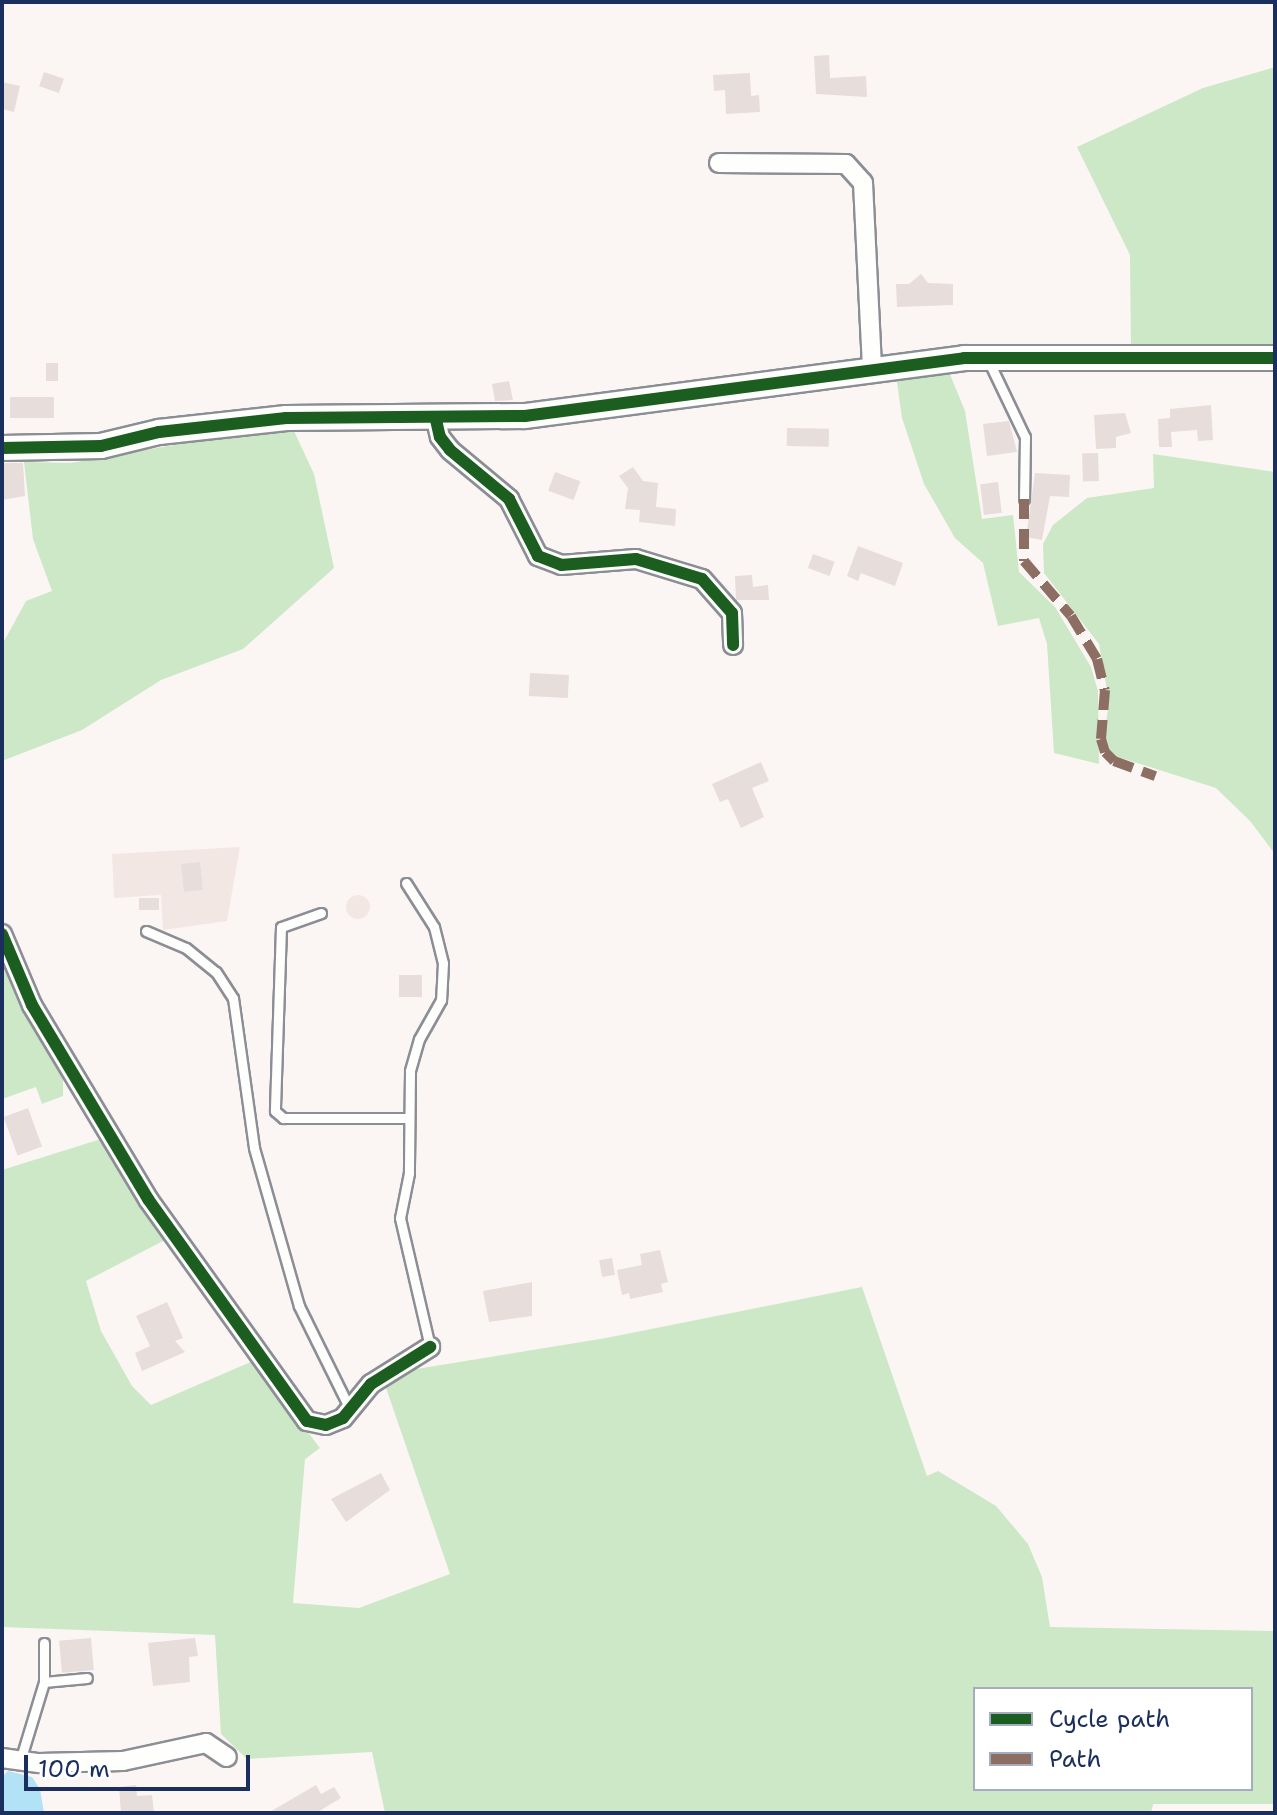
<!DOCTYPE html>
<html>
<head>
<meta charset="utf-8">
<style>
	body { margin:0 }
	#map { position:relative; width:1277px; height:1815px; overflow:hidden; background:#fbf6f4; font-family:"Shantell Sans",sans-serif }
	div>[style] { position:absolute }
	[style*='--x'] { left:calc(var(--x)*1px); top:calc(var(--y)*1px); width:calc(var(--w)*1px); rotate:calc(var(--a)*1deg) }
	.built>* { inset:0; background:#f3e7e4 }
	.round { border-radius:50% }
	.green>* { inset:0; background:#cce8c6 }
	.water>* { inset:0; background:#b2e2f5 }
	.building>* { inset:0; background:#e7dddb; transform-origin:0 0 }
	.roads { filter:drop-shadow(2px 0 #8c8e95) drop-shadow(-2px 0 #8c8e95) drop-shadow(0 2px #8c8e95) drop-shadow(0 -2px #8c8e95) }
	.lane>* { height:9px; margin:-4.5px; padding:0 4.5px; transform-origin:4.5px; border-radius:4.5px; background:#fefefd }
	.street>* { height:18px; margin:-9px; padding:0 9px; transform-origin:9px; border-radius:9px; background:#fefefd }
	.secondary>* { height:24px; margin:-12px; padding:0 12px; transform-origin:12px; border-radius:12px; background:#fefefd }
	.quiet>* { height:10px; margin-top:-5px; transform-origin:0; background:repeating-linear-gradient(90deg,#8d6e63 0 20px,transparent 0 30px) }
	.cycleway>* { height:12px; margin:-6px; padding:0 6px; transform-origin:6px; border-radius:6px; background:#1b5e20 }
	span { translate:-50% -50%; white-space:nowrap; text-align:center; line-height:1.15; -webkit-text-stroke:8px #fff; paint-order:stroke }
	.frame { position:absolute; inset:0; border:4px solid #1b2f5e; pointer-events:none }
	.legend { position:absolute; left:973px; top:1687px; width:280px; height:104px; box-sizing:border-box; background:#fff; border:2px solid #a4acbf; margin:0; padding:10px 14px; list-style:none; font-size:24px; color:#1b2f5e }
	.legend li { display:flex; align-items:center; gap:16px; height:40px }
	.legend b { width:40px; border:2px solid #a4acbf }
	.scale { position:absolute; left:24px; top:1755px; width:226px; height:36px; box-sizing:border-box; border:4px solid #1b2f5e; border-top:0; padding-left:10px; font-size:24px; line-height:28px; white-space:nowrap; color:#1b2f5e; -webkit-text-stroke:6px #fff; paint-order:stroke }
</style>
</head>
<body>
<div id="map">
	<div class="built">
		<i style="clip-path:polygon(240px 847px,227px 921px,163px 930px,161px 895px,114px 898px,112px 854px)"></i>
		<i class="round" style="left:346px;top:895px;width:24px;height:24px"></i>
	</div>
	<div class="green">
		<i style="clip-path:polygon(1275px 67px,1275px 351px,1131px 353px,1130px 255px,1077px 147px,1203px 88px)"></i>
		<i style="clip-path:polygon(947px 367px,965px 411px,982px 519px,1013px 515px,1019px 572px,1055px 607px,1091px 667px,1098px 691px,1099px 764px,1054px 753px,1047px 644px,1039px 618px,998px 626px,983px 563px,955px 538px,924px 484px,902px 418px,896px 375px)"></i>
		<i style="clip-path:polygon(294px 431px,314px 474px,334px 568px,243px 649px,161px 680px,82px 730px,2px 761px,2px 645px,26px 601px,52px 591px,33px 539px,24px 462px,71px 463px,231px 435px)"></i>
		<i style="clip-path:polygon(1153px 454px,1275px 472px,1275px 854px,1250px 821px,1216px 788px,1112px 755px,1104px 737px,1109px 702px,1099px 644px,1044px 573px,1043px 544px,1053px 525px,1087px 498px,1154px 488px)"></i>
		<i style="clip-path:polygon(2px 956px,14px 987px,63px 1067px,63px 1096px,42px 1104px,36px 1087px,2px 1099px)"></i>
		<i style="clip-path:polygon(evenodd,101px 1139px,109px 1144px,167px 1239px,86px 1281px,101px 1331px,132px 1386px,151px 1405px,253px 1361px,320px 1448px,305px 1459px,293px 1603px,359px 1608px,450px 1574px,384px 1382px,398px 1372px,606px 1338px,862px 1287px,927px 1476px,938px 1471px,996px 1506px,1028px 1544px,1042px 1577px,1050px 1627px,1275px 1631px,1275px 1804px,1153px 1804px,1151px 1813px,385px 1813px,372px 1752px,247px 1759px,221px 1734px,215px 1635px,2px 1627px,2px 1170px,101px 1139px,975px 1689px,1251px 1689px,1251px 1789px,975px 1789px,975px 1689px)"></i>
	</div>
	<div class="water">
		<i style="clip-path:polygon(8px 1771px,32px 1777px,40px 1789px,44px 1813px,2px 1813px,2px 1777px)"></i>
	</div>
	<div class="building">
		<i style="clip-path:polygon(829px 55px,830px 78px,866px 76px,867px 97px,816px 94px,814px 56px)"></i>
		<i style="left:44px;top:72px;width:21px;height:15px;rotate:19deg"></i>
		<i style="clip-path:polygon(750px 73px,751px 96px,759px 95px,760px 112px,726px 114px,725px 90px,714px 91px,713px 75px)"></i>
		<i style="clip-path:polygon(2px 82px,20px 86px,14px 112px,2px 109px)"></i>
		<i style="clip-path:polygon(921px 274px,928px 283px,953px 284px,953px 305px,897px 307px,896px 284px,909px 284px)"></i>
		<i style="left:58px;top:363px;width:18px;height:12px;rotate:90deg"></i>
		<i style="clip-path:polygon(509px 381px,513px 400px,495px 401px,492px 384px)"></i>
		<i style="left:54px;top:397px;width:21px;height:44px;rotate:90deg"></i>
		<i style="clip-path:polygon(1211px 405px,1213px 440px,1198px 441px,1197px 430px,1171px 432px,1172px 447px,1159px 447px,1158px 419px,1170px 418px,1170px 409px)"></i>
		<i style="clip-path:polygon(1125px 413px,1131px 433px,1116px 437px,1116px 448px,1096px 449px,1094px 415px)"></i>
		<i style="clip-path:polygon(1009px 421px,1017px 452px,987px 456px,983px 424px)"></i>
		<i style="left:787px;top:428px;width:42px;height:18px;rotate:1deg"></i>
		<i style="left:1098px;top:453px;width:28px;height:16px;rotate:88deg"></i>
		<i style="clip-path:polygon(2px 463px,23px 463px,25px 496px,2px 500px)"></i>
		<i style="clip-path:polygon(633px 467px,643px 481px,658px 483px,656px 507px,676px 509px,675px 526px,639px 522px,640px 510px,625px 509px,628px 488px,619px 476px)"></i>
		<i style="left:555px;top:472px;width:27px;height:20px;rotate:20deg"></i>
		<i style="clip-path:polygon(1035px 473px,1070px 475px,1069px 497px,1050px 496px,1042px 540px,1026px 537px)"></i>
		<i style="left:998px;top:482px;width:31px;height:18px;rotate:83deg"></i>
		<i style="clip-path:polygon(858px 546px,903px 563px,895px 586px,861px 573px,858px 581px,847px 576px)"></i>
		<i style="left:813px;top:554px;width:23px;height:15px;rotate:20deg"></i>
		<i style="clip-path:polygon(752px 575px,753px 587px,768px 585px,769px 600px,736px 600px,735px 576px)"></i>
		<i style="left:530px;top:673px;width:39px;height:23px;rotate:3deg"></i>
		<i style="clip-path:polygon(761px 762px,769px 781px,752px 788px,764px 817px,741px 828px,728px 799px,720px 802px,712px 784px)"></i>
		<i style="left:200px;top:862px;width:28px;height:19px;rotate:84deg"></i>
		<i style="left:159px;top:898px;width:12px;height:20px;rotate:90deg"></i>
		<i style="left:422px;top:975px;width:22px;height:23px;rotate:90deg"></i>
		<i style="left:28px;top:1108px;width:41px;height:26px;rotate:70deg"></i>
		<i style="clip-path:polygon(660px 1250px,668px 1282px,661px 1284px,663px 1292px,630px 1299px,629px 1293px,622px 1295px,617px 1270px,642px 1265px,640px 1254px)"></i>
		<i style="left:612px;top:1258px;width:17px;height:13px;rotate:80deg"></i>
		<i style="clip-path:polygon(532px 1282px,532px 1316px,489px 1322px,483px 1291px)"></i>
		<i style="clip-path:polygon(167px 1302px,183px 1338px,175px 1341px,185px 1352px,142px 1371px,135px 1353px,150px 1346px,136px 1316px)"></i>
		<i style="clip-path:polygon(381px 1473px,390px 1490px,346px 1522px,331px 1499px)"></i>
		<i style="left:91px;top:1638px;width:32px;height:32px;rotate:85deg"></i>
		<i style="clip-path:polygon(195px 1638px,198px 1656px,189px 1657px,190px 1682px,153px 1686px,148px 1643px)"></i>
		<i style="clip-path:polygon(136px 1785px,137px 1796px,152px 1795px,154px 1813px,121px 1813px,119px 1787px)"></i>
		<i style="clip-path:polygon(316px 1785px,321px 1794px,334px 1787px,341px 1798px,316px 1813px,268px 1813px)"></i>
	</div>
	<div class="roads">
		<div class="lane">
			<i style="--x:989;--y:362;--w:83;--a:64.4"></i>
			<i style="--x:1025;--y:437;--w:62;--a:90.9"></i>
			<i style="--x:406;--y:883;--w:52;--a:57.5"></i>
			<i style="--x:434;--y:927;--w:37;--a:76"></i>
			<i style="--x:443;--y:963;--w:37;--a:93"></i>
			<i style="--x:441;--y:1000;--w:45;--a:119.4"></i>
			<i style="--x:419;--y:1039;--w:33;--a:106"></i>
			<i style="--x:410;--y:1071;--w:102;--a:90.6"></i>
			<i style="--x:409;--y:1173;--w:46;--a:101.3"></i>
			<i style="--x:400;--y:1218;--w:132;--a:76.9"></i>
			<i style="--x:321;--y:913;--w:42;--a:160.7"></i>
			<i style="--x:281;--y:927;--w:184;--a:91.9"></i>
			<i style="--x:275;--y:1111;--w:11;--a:41"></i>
			<i style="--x:283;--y:1118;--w:124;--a:0"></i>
			<i style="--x:146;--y:931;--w:43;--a:23"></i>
			<i style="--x:186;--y:948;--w:38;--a:39"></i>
			<i style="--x:216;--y:972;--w:31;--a:57"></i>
			<i style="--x:233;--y:998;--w:151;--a:82"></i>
			<i style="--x:254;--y:1148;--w:164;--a:74.1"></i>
			<i style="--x:299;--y:1306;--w:115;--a:63.7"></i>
			<i style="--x:44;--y:1643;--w:39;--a:90"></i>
			<i style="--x:44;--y:1682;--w:43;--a:-5.3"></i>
			<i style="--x:20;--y:1761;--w:83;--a:-73.1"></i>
		</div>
		<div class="street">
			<i style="--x:719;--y:163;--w:127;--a:0.5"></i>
			<i style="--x:846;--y:164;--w:25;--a:48"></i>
			<i style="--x:863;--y:183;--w:187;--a:87.2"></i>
			<i style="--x:436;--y:420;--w:17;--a:77"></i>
			<i style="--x:440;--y:437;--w:16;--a:52"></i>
			<i style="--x:450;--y:450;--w:77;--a:39.7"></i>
			<i style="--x:509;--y:499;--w:64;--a:63"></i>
			<i style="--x:538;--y:556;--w:25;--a:21"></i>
			<i style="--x:561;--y:565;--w:75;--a:-4.6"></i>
			<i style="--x:636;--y:559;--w:69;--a:16.9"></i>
			<i style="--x:702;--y:579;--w:45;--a:48.6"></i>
			<i style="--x:732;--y:613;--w:32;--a:88"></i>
			<i style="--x:2;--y:934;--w:77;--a:67.1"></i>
			<i style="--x:32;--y:1005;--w:226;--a:59.1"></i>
			<i style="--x:148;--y:1199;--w:273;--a:54.4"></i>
			<i style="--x:307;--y:1421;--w:19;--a:12"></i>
			<i style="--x:326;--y:1425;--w:18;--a:-22"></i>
			<i style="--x:343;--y:1418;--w:44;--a:-50.5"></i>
			<i style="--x:371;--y:1384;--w:70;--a:-32.1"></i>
			<i style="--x:2;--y:1758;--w:37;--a:8"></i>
			<i style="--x:39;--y:1763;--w:84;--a:-1.4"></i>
			<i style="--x:123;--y:1761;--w:85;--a:-12.2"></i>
			<i style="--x:206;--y:1743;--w:25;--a:34"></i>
		</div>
		<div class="secondary">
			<i style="--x:2;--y:448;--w:99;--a:-1.2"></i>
			<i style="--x:101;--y:446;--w:60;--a:-13.6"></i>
			<i style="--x:159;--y:432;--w:128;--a:-6.3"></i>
			<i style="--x:286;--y:418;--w:239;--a:-0.5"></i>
			<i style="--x:525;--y:416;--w:443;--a:-7.5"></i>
			<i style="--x:964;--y:358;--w:311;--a:0"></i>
		</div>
	</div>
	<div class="quiet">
		<i style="--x:1024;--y:499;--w:62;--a:90"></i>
		<i style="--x:1024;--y:561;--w:72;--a:49.5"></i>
		<i style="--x:1071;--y:616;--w:50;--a:58.8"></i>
		<i style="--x:1097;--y:659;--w:32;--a:76"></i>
		<i style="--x:1105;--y:690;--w:49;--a:94.7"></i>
		<i style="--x:1101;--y:739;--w:14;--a:73"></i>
		<i style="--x:1105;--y:752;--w:13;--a:45"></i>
		<i style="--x:1114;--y:761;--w:44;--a:20.1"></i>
	</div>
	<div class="cycleway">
		<i style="--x:436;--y:420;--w:17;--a:77"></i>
		<i style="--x:440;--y:437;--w:16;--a:52"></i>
		<i style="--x:450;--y:450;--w:77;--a:39.7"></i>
		<i style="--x:509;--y:499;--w:64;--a:63"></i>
		<i style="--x:538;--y:556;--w:25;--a:21"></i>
		<i style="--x:561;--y:565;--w:75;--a:-4.6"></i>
		<i style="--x:636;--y:559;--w:69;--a:16.9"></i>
		<i style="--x:702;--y:579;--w:45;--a:48.6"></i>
		<i style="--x:732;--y:613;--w:32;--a:88"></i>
		<i style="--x:2;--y:448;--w:99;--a:-1.2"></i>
		<i style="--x:101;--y:446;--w:60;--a:-13.6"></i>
		<i style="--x:159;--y:432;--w:128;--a:-6.3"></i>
		<i style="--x:286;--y:418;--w:239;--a:-0.5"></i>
		<i style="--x:525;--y:416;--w:443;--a:-7.5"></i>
		<i style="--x:964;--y:358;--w:311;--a:0"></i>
		<i style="--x:2;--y:934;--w:77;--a:67.1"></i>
		<i style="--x:32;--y:1005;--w:226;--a:59.1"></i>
		<i style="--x:148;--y:1199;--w:273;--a:54.4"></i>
		<i style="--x:307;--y:1421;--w:19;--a:12"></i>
		<i style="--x:326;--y:1425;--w:18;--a:-22"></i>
		<i style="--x:343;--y:1418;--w:44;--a:-50.5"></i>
		<i style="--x:371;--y:1384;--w:70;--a:-32.1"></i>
	</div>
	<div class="frame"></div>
	<ul class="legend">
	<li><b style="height:10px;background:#1b5e20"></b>Cycle path</li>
	<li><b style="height:10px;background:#8d6e63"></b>Path</li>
	</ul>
	<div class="scale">100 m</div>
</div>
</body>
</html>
